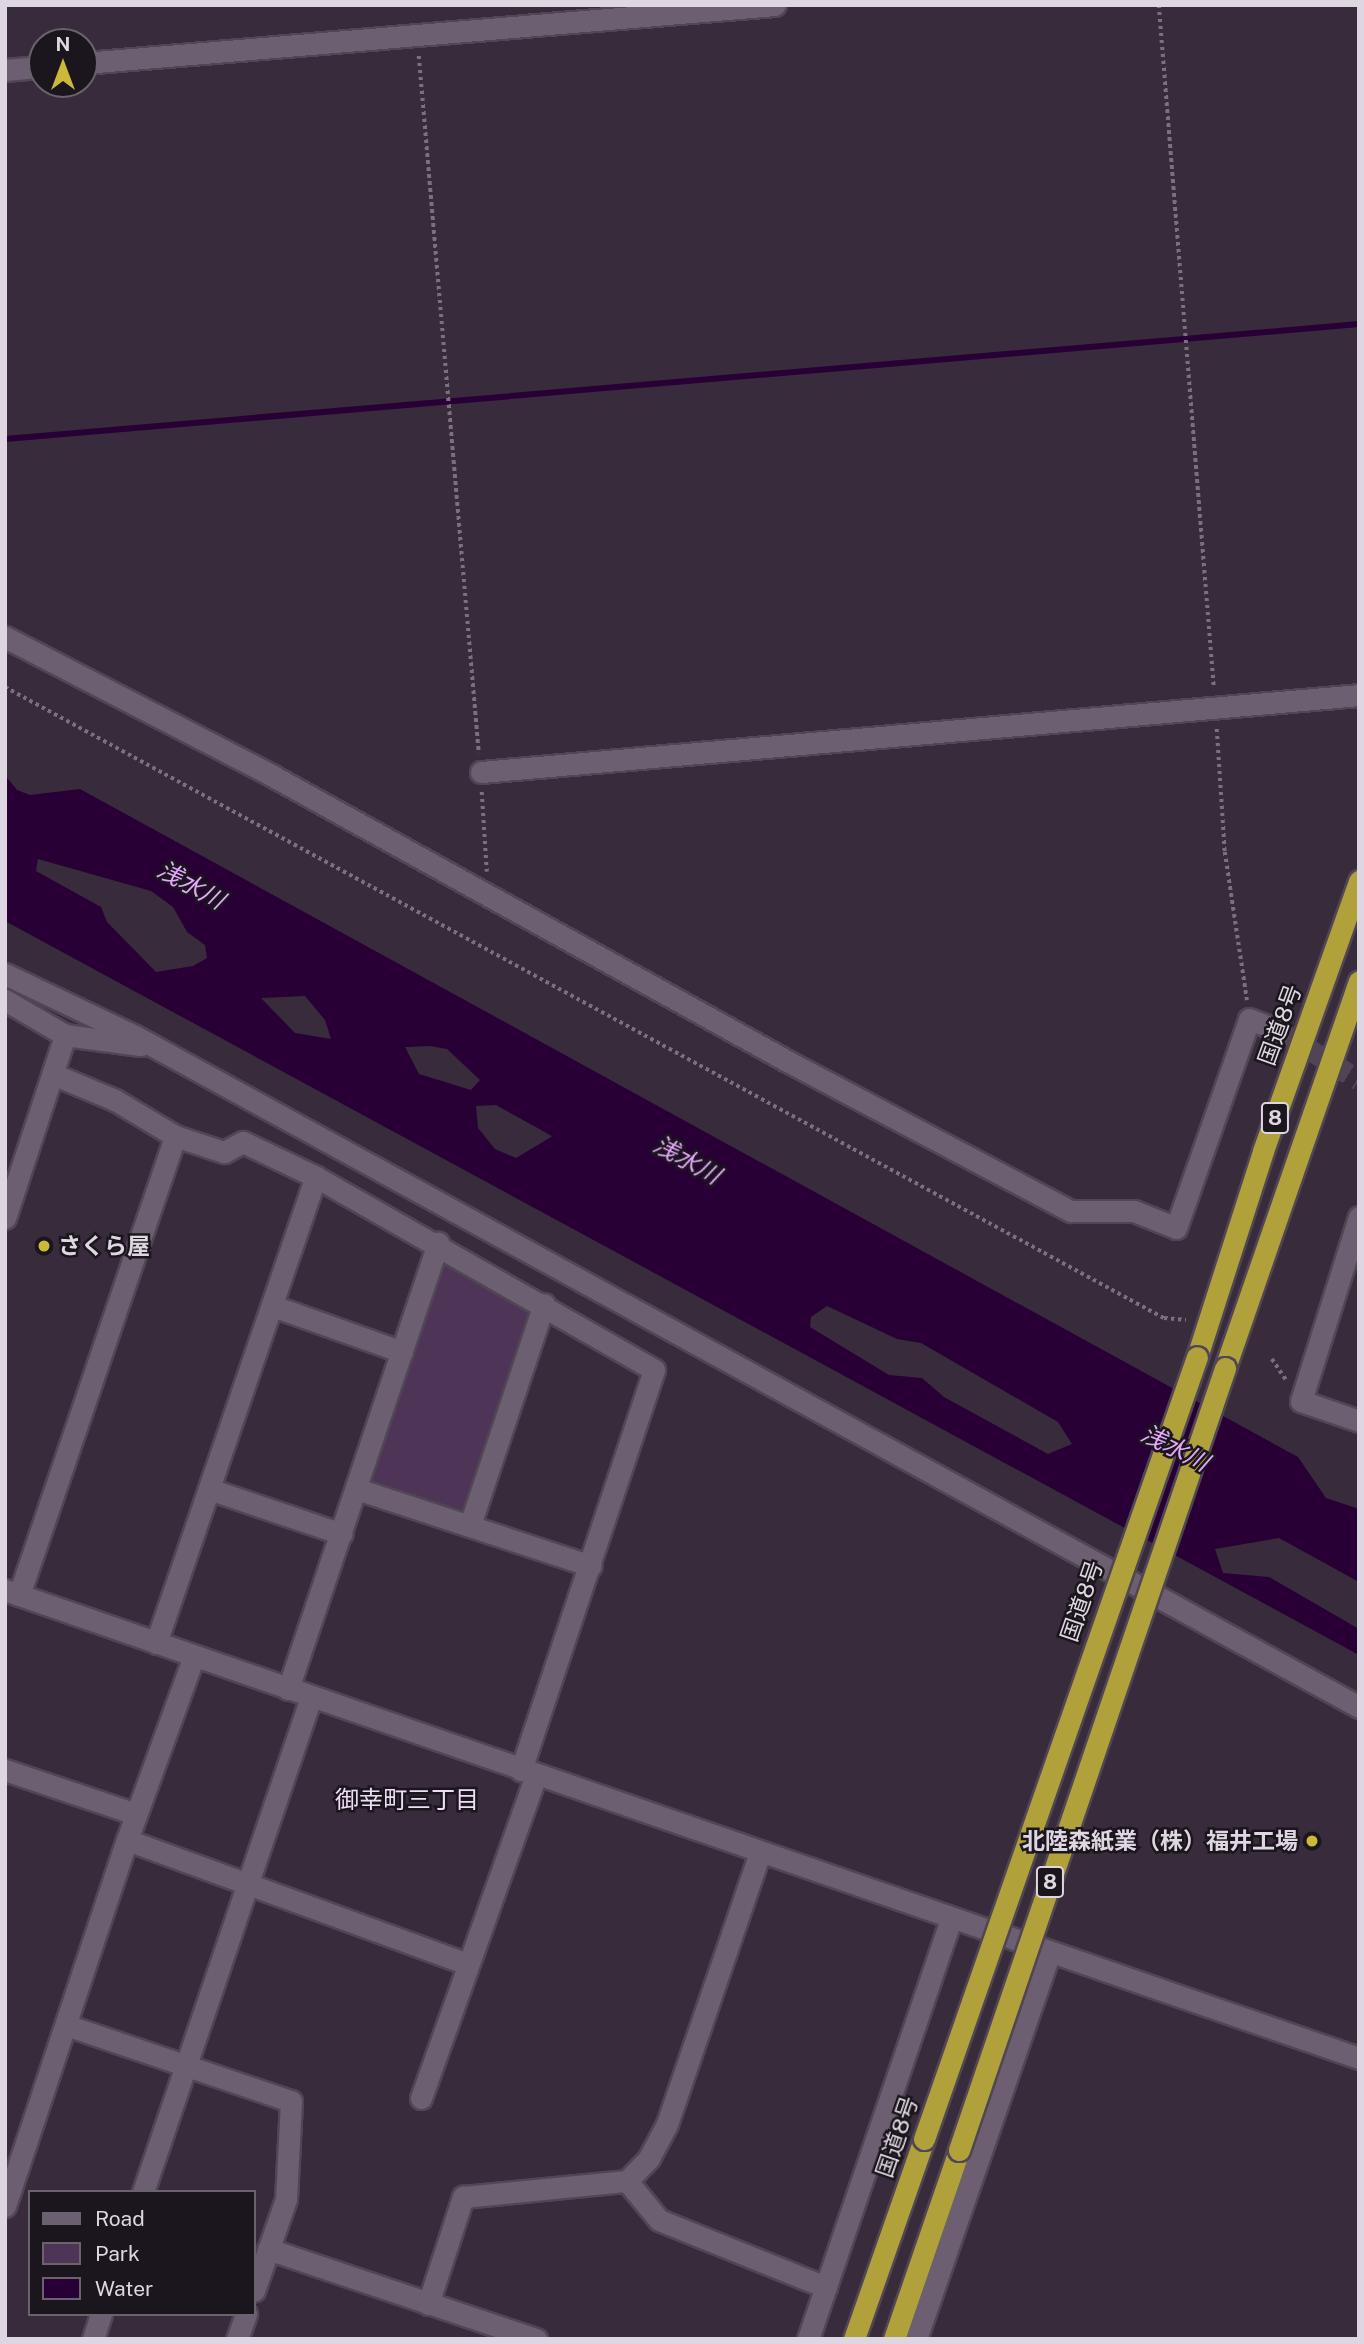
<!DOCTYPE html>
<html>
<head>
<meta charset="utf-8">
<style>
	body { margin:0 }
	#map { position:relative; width:1364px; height:2344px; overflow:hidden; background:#372b3c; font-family:"Public Sans","Noto Sans JP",sans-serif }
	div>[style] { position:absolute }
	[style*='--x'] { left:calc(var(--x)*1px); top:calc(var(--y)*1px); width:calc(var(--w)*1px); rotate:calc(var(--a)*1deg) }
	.green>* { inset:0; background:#4e3557 }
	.water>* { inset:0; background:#290036 }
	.stream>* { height:6px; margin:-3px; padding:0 3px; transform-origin:3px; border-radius:3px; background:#290036 }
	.minor-tunnel>* { height:21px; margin-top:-10.5px; transform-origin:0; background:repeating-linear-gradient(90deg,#504555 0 21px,transparent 0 31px) }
	.path>* { height:3.5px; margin-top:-1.75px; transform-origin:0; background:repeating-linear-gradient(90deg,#7a707e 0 3.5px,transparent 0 7px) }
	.roads { filter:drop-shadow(2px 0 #504654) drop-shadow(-2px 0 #504654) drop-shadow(0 2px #504654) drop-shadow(0 -2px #504654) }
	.minor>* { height:21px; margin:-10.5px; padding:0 10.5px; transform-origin:10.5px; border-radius:10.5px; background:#6d5f72 }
	.highway>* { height:21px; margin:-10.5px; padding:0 10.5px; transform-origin:10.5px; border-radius:10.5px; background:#b0a13b }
	.bridges { filter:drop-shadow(2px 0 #504654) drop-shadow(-2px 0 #504654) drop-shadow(0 2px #504654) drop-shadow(0 -2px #504654) }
	.highway-bridge>* { height:21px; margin:-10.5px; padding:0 10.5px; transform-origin:10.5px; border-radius:10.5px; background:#b0a13b }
	.dots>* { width:19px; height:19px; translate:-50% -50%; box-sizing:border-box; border:4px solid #1b161d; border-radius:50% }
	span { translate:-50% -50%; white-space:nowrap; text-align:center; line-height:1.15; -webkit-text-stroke:5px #1b161d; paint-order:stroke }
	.shield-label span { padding:2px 5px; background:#1b161d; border:2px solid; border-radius:5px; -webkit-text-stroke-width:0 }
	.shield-label { font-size:21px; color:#ded7e1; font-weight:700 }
	.street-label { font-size:23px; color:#ded7e1 }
	.poi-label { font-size:23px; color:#ded7e1; font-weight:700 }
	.left { translate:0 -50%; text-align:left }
	.right { translate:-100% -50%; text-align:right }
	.water-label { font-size:24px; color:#e6a6fd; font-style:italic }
	.neighbourhood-label { font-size:24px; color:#edddf3 }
	.frame { position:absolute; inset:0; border:7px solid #ded7e1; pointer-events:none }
	.legend { position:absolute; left:28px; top:2190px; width:228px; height:126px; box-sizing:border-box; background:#1b161d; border:2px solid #69636b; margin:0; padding:9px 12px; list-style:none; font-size:21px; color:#ded7e1 }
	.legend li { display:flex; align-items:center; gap:14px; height:35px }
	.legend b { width:35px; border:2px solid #69636b }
	.north { position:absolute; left:28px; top:28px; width:70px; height:70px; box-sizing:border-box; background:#1b161d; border:2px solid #69636b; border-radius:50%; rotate:0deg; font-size:19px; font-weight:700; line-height:28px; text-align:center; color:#ded7e1 }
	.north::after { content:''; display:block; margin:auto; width:24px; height:32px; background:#cbb939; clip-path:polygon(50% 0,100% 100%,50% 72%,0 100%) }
</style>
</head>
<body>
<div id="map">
	<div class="green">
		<i style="clip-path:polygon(449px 1264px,535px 1311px,465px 1518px,365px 1485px,436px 1270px)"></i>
	</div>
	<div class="water">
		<i style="clip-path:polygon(evenodd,5px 775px,17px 790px,30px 795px,80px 789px,1298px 1457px,1326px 1498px,1359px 1509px,1359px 1582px,1279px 1538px,1215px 1549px,1223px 1573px,1269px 1577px,1359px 1629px,1359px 1655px,5px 921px,5px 775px,38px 859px,151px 891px,173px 907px,187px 932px,205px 945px,207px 958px,193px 966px,156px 972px,107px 922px,101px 907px,36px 871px,38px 859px,5px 775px,305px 996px,325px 1020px,331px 1039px,295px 1033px,261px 998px,305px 996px,5px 775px,430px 1046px,447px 1049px,480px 1080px,471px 1090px,419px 1074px,405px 1047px,430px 1046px,5px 775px,496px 1105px,552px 1136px,551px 1137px,516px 1158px,495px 1149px,478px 1128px,476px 1106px,496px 1105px,5px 775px,827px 1306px,897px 1339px,921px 1343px,1058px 1422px,1072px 1444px,1048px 1454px,944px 1397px,922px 1378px,889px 1375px,810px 1327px,811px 1317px,827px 1306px)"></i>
	</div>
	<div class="stream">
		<i style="--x:5;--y:439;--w:1359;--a:-4.85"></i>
	</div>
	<div class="minor-tunnel">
		<i style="--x:1278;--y:1030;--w:95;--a:31.7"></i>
	</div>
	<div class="path">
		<i style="--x:1159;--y:5;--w:684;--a:85.39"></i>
		<i style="--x:419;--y:56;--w:700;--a:85.08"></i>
		<i style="--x:5;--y:687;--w:1320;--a:28.57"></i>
		<i style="--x:1164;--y:1318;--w:22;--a:5"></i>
		<i style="--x:1217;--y:729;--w:123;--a:86.3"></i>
		<i style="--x:1225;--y:852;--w:150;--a:81.5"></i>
		<i style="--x:482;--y:792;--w:80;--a:86.4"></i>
		<i style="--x:1272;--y:1359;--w:27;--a:56"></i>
	</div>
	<div class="roads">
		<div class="minor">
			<i style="--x:84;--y:63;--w:693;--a:-4.8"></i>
			<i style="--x:5;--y:70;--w:37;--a:-5"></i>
			<i style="--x:5;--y:637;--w:300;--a:27.4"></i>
			<i style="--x:271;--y:775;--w:592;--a:28.99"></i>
			<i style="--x:789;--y:1062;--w:319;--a:27.9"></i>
			<i style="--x:1071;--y:1211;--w:63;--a:0"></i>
			<i style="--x:1134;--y:1211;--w:45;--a:22"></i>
			<i style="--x:1176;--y:1228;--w:221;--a:-70.7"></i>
			<i style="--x:1249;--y:1019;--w:31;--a:21"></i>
			<i style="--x:481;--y:772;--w:881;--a:-5.01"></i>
			<i style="--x:5;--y:974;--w:144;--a:25.5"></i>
			<i style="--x:135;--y:1036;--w:1396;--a:28.73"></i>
			<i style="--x:5;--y:1000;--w:69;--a:30.3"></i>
			<i style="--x:65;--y:1035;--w:76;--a:7.6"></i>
			<i style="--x:55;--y:1075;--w:65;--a:22.6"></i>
			<i style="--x:115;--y:1100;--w:70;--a:31"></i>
			<i style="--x:175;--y:1136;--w:52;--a:18.1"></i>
			<i style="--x:224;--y:1152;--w:21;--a:-28"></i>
			<i style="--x:243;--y:1142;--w:81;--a:25.6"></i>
			<i style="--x:316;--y:1177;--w:389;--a:29.7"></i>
			<i style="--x:654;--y:1370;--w:422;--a:108.4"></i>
			<i style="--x:1359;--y:1217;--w:193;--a:107.5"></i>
			<i style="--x:1301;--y:1401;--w:61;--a:19"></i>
			<i style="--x:5;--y:1218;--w:193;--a:-71.8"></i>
			<i style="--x:273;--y:1306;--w:137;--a:19.6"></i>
			<i style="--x:209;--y:1489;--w:140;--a:18.7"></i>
			<i style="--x:357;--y:1489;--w:246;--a:18.2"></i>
			<i style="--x:470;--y:1525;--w:233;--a:-71.5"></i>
			<i style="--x:5;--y:1590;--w:1433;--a:19.07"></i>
			<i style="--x:19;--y:1595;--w:485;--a:-71.2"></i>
			<i style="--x:156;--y:1643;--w:493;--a:-71.1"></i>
			<i style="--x:288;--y:1689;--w:471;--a:-71.4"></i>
			<i style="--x:5;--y:1770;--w:138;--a:18.6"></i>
			<i style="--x:127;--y:1840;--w:362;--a:20"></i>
			<i style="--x:66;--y:2025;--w:237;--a:18.7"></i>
			<i style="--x:291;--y:2101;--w:98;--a:92.9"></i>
			<i style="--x:286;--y:2199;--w:97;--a:109.2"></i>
			<i style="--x:421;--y:2098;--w:343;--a:-70.4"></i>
			<i style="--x:627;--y:2181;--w:50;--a:50.6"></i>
			<i style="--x:659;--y:2220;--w:180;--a:21.9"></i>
			<i style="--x:143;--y:2192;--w:523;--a:-71.25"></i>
			<i style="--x:5;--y:2206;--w:386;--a:-71.6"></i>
			<i style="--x:127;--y:1840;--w:196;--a:-70"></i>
			<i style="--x:268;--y:2249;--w:283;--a:18.6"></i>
			<i style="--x:428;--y:2304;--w:113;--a:-71.9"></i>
			<i style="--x:463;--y:2197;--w:165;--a:-5.6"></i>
			<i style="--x:627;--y:2181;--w:32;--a:-46"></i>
			<i style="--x:649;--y:2158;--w:38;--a:-62"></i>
			<i style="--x:667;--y:2124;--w:287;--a:-71.1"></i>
			<i style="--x:93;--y:2339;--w:26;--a:-72"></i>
			<i style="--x:237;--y:2339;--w:27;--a:-70"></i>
			<i style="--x:808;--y:2339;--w:443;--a:-71.2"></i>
			<i style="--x:916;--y:2339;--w:410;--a:-70.9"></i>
		</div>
		<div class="highway">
			<i style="--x:1197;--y:1357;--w:216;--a:-72.2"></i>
			<i style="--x:1263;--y:1151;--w:287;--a:-70.4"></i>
			<i style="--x:1225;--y:1368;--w:409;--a:-70.9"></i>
			<i style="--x:854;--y:2339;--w:212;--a:-70.7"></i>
			<i style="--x:894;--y:2339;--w:200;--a:-71"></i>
		</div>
	</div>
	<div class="bridges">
		<div class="highway-bridge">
			<i style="--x:924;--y:2139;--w:828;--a:-70.76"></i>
			<i style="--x:959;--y:2150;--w:826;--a:-71.21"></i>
		</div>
	</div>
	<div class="dots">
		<i style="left:44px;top:1246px;background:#cbb939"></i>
		<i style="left:1312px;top:1841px;background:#cbb939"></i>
	</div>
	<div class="shield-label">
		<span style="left:1275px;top:1118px">8</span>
		<span style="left:1050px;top:1882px">8</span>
	</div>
	<div class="street-label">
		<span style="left:1280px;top:1025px;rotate:-70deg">国道8号</span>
		<span style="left:1082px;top:1601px;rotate:-71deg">国道8号</span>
		<span style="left:897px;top:2137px;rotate:-71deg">国道8号</span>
	</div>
	<div class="poi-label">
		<span class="left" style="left:58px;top:1246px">さくら屋</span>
		<span class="right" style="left:1298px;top:1841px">北陸森紙業（株）福井工場</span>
	</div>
	<div class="water-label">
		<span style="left:191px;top:885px;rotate:29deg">浅水川</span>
		<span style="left:687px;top:1160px;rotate:29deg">浅水川</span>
		<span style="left:1175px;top:1448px;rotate:27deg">浅水川</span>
	</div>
	<div class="neighbourhood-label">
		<span style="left:407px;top:1800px">御幸町三丁目</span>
	</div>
	<div class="frame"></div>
	<ul class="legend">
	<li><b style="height:9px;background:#6d5f72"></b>Road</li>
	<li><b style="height:19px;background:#4e3557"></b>Park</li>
	<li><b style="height:19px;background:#290036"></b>Water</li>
	</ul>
	<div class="north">N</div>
</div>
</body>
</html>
